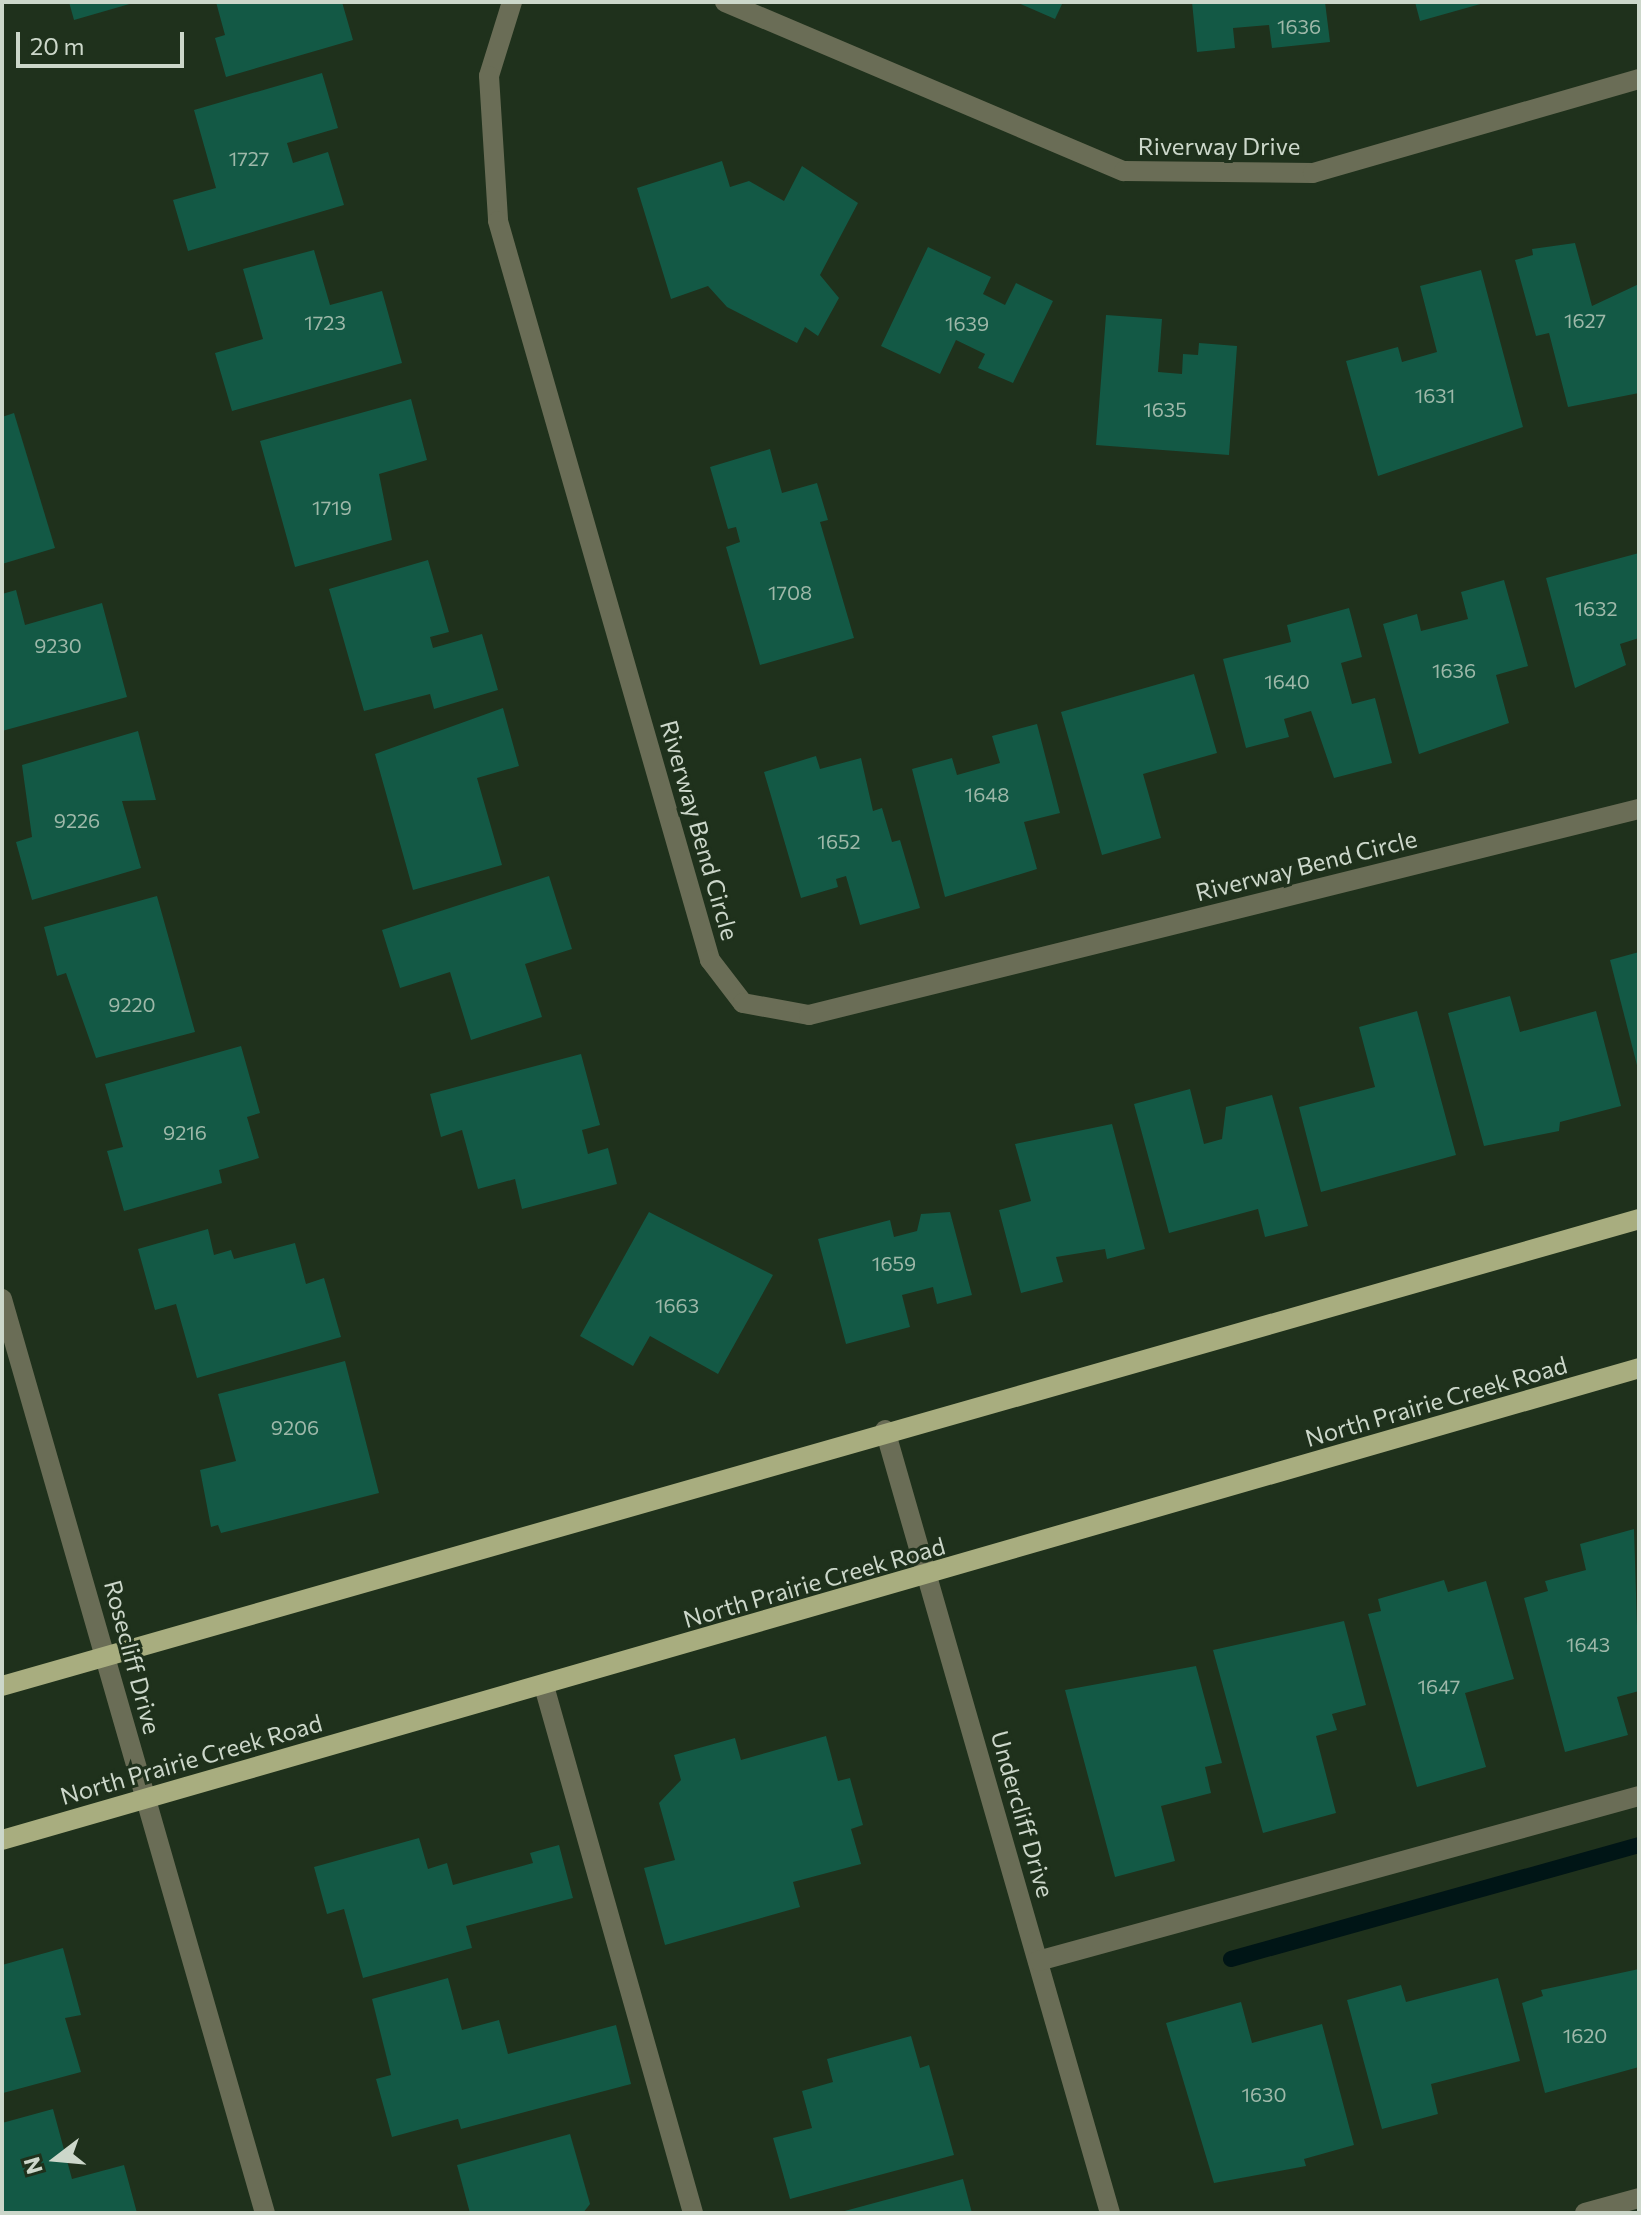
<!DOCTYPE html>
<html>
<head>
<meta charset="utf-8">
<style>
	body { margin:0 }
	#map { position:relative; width:1641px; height:2215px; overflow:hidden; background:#1f311c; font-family:Commissioner,sans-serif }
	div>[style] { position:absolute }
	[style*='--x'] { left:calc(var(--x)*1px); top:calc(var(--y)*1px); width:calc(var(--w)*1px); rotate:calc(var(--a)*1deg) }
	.stream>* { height:16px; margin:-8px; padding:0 8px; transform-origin:8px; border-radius:8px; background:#001516 }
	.building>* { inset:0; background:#135945 }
	.minor>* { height:20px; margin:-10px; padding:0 10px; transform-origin:10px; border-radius:10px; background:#6a6d56 }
	.major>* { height:20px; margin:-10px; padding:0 10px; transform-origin:10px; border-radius:10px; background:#a8ad7f }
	span { translate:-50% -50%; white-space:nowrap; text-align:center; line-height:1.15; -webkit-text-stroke:6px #1f311c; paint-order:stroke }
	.number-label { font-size:20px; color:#9eb8a9 }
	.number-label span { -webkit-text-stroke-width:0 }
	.street-label { font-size:24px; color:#ccd7ca }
	.frame { position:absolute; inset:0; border:4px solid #ccd7ca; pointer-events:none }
	.north { position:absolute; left:16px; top:2119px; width:80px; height:80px; -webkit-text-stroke:6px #1f311c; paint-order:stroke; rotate:254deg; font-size:22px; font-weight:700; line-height:32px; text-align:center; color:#ccd7ca }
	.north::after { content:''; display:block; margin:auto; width:28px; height:36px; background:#ccd7ca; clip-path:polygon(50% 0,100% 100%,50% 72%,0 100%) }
	.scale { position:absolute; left:16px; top:32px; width:168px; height:36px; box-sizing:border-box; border:4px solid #ccd7ca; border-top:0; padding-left:10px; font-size:24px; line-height:28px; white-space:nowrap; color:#ccd7ca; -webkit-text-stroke:6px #1f311c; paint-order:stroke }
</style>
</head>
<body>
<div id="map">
	<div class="stream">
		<i style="--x:1231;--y:1959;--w:424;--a:-15.6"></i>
	</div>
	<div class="building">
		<i style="clip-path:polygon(69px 2px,133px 2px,133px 3px,74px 20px)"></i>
		<i style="clip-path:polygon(216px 2px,342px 2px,353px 40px,226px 77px,215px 38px,225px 35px)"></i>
		<i style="clip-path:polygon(1016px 2px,1063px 2px,1055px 19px)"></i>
		<i style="clip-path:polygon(1192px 2px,1325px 2px,1330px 42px,1272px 48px,1269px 25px,1233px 28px,1235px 48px,1197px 52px)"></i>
		<i style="clip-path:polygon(1415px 2px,1484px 2px,1484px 3px,1420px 21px)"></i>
		<i style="clip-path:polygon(322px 73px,338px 128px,287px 143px,293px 163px,328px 152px,344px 205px,188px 251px,173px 200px,216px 188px,194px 110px)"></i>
		<i style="clip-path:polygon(722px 161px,730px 187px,749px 181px,784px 201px,802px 166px,858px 203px,820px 275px,839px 298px,818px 336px,805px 327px,797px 343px,727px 307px,708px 286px,671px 299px,637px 188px)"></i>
		<i style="clip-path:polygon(1575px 243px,1592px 306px,1639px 284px,1639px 393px,1568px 407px,1549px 333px,1536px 336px,1515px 260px,1533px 255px,1532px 249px)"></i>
		<i style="clip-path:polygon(928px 247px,991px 277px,983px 294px,1005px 305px,1016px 283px,1053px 301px,1013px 383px,978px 368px,985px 354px,956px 340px,940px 374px,881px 346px)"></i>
		<i style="clip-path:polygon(314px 250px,330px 305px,382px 291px,402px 363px,232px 411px,215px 353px,263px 339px,243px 269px)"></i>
		<i style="clip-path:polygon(1481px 270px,1523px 427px,1378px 476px,1346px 361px,1398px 347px,1402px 362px,1437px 352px,1420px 286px)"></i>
		<i style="clip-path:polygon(1106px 315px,1162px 319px,1158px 372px,1182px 374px,1183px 354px,1198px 355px,1199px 343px,1237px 346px,1229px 455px,1096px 445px)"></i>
		<i style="clip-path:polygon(411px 399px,427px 460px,379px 474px,392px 540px,295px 567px,260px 441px)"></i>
		<i style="clip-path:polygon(14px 413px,55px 548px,2px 564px,2px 417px)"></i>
		<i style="clip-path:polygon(770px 449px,782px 493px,817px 483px,828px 520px,820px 522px,854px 638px,760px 665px,726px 547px,740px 542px,736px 527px,728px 529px,710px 467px)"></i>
		<i style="clip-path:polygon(1639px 553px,1639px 638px,1620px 644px,1626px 665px,1575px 688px,1546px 578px)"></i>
		<i style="clip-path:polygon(428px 560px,449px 632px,430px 637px,433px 648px,482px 634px,498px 690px,434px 709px,430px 694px,364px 711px,329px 589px)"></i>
		<i style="clip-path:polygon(1504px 580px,1528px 666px,1496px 675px,1509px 723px,1419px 754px,1383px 624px,1417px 614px,1421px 631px,1468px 619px,1461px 592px)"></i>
		<i style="clip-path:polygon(16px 590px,25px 625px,102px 603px,127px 697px,2px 731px,2px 594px)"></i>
		<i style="clip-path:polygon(1349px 608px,1362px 657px,1341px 663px,1352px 704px,1375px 698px,1392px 763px,1334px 778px,1311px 711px,1284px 719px,1289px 737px,1246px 748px,1223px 659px,1291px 642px,1287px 625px)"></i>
		<i style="clip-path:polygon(1194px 674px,1217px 753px,1143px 774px,1161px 838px,1102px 855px,1061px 712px)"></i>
		<i style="clip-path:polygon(503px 708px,519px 766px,477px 778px,502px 865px,413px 890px,375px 754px)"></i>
		<i style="clip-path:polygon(1037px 724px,1060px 813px,1024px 822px,1037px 869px,945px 897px,912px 769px,952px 758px,957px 775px,1000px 763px,992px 736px)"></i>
		<i style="clip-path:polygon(138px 731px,156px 800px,122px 801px,141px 868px,32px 900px,16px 842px,32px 837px,22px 765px)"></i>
		<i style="clip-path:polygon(816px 756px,820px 769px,861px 758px,873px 811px,882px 808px,892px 842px,900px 840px,920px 908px,860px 925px,846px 876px,836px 879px,838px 887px,801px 898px,764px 772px)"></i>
		<i style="clip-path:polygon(549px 876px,572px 949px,525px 964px,542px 1017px,471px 1040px,450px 972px,400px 988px,382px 930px)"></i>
		<i style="clip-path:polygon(157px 896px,195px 1032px,96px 1058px,66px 973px,57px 976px,44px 927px)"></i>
		<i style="clip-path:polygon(1639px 952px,1639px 1069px,1638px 1069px,1610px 960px)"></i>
		<i style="clip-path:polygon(1510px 996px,1520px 1032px,1596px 1011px,1621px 1106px,1560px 1122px,1559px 1131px,1484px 1146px,1448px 1013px)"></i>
		<i style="clip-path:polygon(1417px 1011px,1456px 1155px,1321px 1192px,1299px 1107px,1375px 1087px,1359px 1027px)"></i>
		<i style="clip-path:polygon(241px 1046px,260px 1113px,247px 1117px,259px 1158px,219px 1170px,222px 1183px,124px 1211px,107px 1151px,123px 1147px,105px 1084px)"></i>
		<i style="clip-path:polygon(581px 1054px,600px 1125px,582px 1130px,588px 1154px,608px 1148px,617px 1184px,522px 1209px,515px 1179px,478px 1189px,462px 1130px,441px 1137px,430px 1094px)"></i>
		<i style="clip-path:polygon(1190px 1089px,1204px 1144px,1222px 1139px,1226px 1107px,1272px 1095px,1308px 1226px,1265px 1237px,1258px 1209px,1169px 1233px,1134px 1104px)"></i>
		<i style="clip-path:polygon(1112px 1124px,1145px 1249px,1107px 1259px,1105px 1249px,1056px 1257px,1063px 1282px,1021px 1293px,999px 1210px,1031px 1201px,1015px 1144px)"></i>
		<i style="clip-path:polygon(649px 1212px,773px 1275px,718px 1374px,650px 1336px,633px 1366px,580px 1336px)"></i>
		<i style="clip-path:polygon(950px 1212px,972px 1295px,937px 1304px,933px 1287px,902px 1295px,910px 1327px,846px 1344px,818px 1239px,890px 1220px,894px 1237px,917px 1231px,921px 1214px)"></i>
		<i style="clip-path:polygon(208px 1229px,214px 1255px,231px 1250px,234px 1259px,295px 1243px,306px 1284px,324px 1278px,341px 1337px,197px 1378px,176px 1304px,155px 1310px,138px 1249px)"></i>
		<i style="clip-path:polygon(345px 1361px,379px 1493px,221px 1533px,218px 1525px,211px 1527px,200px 1470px,236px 1461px,218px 1394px)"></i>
		<i style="clip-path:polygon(1634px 1529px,1639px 1691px,1617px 1697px,1628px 1735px,1565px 1752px,1524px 1598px,1548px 1591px,1545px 1581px,1586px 1570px,1580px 1544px)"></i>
		<i style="clip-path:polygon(1444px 1580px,1448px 1592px,1486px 1581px,1514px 1679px,1465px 1693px,1486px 1767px,1417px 1787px,1368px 1614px,1381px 1611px,1378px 1599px)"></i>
		<i style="clip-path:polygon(1344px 1621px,1366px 1705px,1332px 1714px,1337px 1730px,1316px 1736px,1336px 1813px,1263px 1833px,1213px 1650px)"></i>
		<i style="clip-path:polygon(1196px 1666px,1222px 1763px,1205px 1767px,1211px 1793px,1161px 1806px,1175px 1861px,1115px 1877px,1065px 1690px)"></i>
		<i style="clip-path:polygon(826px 1736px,838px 1781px,850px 1778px,863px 1825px,851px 1829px,861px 1864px,793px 1882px,800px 1907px,665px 1945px,644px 1868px,675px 1860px,659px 1803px,681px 1780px,674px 1755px,735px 1738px,741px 1760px)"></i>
		<i style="clip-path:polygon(419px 1838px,428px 1869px,447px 1863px,453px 1885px,533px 1863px,530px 1853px,559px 1845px,573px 1898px,466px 1926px,472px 1948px,363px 1978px,344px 1909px,327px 1914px,314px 1867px)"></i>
		<i style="clip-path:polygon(63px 1948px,81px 2015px,65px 2018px,81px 2072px,3px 2093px,2px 1965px)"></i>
		<i style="clip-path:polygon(1639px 1969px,1639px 2067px,1545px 2093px,1522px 2003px,1543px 1996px,1541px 1990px)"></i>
		<i style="clip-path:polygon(448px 1978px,462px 2030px,499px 2020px,508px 2054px,616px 2025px,631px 2084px,461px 2129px,458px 2119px,392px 2137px,376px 2079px,391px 2075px,372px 1999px)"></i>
		<i style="clip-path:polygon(1498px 1978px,1520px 2061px,1431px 2084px,1438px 2114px,1382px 2129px,1347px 2000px,1401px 1985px,1406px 2002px)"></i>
		<i style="clip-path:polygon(1241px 2002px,1252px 2043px,1322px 2024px,1354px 2145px,1304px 2159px,1306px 2166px,1214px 2183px,1166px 2023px)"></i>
		<i style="clip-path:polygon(911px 2036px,920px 2068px,929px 2065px,954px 2155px,790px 2199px,773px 2138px,812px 2128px,802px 2091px,833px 2082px,827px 2059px)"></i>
		<i style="clip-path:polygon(53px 2109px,72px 2179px,124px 2165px,137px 2213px,2px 2213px,2px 2123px)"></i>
		<i style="clip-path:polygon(570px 2134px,590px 2204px,583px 2213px,470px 2213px,457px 2165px)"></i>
		<i style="clip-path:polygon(963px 2179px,972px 2213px,842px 2213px,841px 2212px)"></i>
	</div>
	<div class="minor">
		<i style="--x:512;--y:2;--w:77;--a:107.3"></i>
		<i style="--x:489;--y:76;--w:145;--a:86.4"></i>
		<i style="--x:498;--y:221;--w:769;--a:73.99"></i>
		<i style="--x:710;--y:960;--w:54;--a:52.5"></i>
		<i style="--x:743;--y:1003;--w:67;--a:10.3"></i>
		<i style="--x:809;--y:1015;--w:855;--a:-13.94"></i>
		<i style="--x:725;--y:2;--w:433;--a:23"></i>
		<i style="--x:1124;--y:171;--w:189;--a:0.6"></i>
		<i style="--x:1313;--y:173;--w:339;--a:-16.1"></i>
		<i style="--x:2;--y:1299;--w:951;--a:73.95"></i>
		<i style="--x:885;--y:1430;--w:815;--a:73.97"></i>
		<i style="--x:544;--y:1686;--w:548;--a:74.21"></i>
		<i style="--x:1038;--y:1961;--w:623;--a:-15.35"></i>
		<i style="--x:1585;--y:2213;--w:56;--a:-15.5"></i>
	</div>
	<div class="major">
		<i style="--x:2;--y:1686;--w:1702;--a:-15.92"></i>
		<i style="--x:2;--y:1840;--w:1704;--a:-16.08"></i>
	</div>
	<div class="number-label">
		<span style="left:1299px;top:26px">1636</span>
		<span style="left:249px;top:158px">1727</span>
		<span style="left:1585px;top:320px">1627</span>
		<span style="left:325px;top:322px">1723</span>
		<span style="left:967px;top:323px">1639</span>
		<span style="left:1435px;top:395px">1631</span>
		<span style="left:1165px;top:409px">1635</span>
		<span style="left:332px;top:507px">1719</span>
		<span style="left:790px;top:592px">1708</span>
		<span style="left:1596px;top:608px">1632</span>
		<span style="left:58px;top:645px">9230</span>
		<span style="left:1454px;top:670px">1636</span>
		<span style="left:1287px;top:681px">1640</span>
		<span style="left:987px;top:794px">1648</span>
		<span style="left:77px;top:820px">9226</span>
		<span style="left:839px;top:841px">1652</span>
		<span style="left:132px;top:1004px">9220</span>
		<span style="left:185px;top:1132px">9216</span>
		<span style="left:894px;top:1263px">1659</span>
		<span style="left:677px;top:1305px">1663</span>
		<span style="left:295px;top:1427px">9206</span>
		<span style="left:1588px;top:1644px">1643</span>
		<span style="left:1439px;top:1686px">1647</span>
		<span style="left:1585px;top:2035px">1620</span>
		<span style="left:1264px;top:2094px">1630</span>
	</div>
	<div class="street-label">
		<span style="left:1219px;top:146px">Riverway Drive</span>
		<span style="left:700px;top:830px;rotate:74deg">Riverway Bend Circle</span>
		<span style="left:1306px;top:865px;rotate:-14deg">Riverway Bend Circle</span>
		<span style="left:1436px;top:1401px;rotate:-16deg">North Prairie Creek Road</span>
		<span style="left:814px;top:1582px;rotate:-16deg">North Prairie Creek Road</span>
		<span style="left:133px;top:1657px;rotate:75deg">Rosecliff Drive</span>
		<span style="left:191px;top:1759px;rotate:-16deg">North Prairie Creek Road</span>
		<span style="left:1023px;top:1814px;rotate:74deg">Undercliff Drive</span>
	</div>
	<div class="frame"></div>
	<div class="north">N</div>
	<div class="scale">20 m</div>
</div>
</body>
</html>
